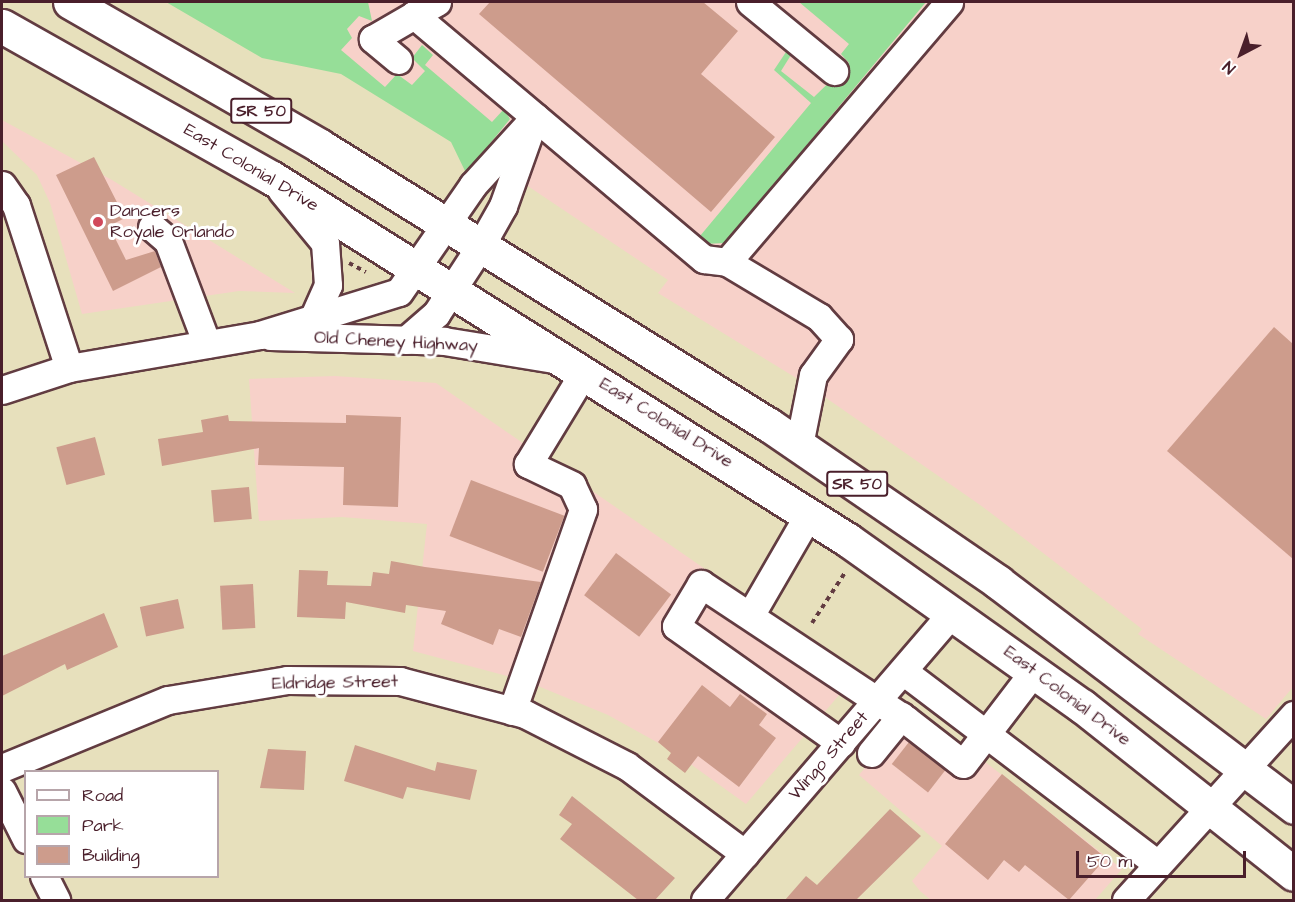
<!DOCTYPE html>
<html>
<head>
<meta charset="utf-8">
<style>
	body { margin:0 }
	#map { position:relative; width:1295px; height:902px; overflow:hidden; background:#e7e0bc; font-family:"Architects Daughter",sans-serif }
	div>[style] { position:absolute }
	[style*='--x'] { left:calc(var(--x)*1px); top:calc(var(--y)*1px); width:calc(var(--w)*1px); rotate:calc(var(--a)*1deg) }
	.built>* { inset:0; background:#f7d1c9 }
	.green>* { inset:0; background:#96de98 }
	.building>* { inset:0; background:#cd9c8c; transform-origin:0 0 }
	.path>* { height:4px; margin-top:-2px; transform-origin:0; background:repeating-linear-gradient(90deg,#623c41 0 4.5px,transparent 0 9px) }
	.roads { filter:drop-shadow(2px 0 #623c41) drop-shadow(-2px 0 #623c41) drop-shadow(0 2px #623c41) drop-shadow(0 -2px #623c41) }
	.minor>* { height:27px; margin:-13.5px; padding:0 13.5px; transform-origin:13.5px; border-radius:13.5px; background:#fff }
	.highway>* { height:33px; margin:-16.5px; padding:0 16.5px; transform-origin:16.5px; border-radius:16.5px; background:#fff }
	.dots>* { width:16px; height:16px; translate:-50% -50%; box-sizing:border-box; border:3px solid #fff; border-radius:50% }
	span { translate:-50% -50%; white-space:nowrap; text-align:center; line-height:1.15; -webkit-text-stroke:6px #fff; paint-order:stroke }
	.shield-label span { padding:2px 4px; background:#fff; border:2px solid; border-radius:4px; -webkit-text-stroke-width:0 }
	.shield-label { font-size:16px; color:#4a1f2b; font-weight:700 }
	.street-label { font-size:18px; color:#4a1f2b }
	.poi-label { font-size:18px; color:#4a1f2b }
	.left { translate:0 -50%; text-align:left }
	.frame { position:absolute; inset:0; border:3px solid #4a1f2b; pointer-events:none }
	.legend { position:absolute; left:24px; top:770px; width:195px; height:108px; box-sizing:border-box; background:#fff; border:2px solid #b7a5aa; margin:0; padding:8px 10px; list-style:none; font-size:18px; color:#4a1f2b }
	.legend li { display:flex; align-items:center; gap:12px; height:30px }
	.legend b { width:30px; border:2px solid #b7a5aa }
	.north { position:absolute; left:1211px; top:24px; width:60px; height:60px; -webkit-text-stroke:4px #fff; paint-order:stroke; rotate:221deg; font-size:16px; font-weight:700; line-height:24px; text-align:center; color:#4a1f2b }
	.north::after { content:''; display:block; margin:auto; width:21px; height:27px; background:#4a1f2b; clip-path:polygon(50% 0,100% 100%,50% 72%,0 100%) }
	.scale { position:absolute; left:1076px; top:851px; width:170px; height:27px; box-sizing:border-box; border:3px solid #4a1f2b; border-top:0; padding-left:8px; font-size:18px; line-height:21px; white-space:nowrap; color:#4a1f2b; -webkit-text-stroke:4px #fff; paint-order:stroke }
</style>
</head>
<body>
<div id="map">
	<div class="built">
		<i style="clip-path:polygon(224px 2px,1293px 2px,1293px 687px,1266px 719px,1138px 634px,1142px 629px,983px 507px,806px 384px,658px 293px,668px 280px,501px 168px)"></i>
		<i style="clip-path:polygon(2px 120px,112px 180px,295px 293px,239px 291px,82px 314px,50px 203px,37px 175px,2px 141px)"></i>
		<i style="clip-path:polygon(335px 376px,436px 383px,857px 674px,746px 804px,671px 750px,608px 715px,526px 681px,413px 651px,427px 524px,342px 517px,259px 521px,249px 379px)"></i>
		<i style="clip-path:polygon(915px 707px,1122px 869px,1095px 900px,931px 900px,920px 891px,912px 881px,942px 846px,859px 775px)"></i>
	</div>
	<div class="green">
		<i style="clip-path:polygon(166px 2px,368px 2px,372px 21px,359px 16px,347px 29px,352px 38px,341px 50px,385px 87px,397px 74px,412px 85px,425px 71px,412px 58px,422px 45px,433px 55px,425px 65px,492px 122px,504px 109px,510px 119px,466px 173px,451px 142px,341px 74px,262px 58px)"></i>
		<i style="clip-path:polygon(799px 2px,926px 2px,725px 243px,704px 244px,700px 236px,811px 103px,774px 70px,786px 52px,791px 55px,781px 71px,814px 97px,849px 63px,841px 54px,849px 44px)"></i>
	</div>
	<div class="building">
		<i style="clip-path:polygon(490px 2px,703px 2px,738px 31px,701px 74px,775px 137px,711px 212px,479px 14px)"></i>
		<i style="clip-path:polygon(94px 157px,125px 218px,109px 226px,126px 260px,155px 251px,161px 267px,113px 291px,56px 175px)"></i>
		<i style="clip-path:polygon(1274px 327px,1293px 344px,1293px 559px,1167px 451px)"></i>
		<i style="clip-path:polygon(228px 415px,229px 421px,346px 423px,346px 415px,401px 417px,398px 507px,343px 505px,344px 467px,258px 465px,259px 448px,162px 466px,158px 439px,203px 432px,201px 420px)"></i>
		<i style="left:95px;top:437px;width:39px;height:40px;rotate:75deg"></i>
		<i style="left:471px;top:480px;width:100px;height:60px;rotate:21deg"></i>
		<i style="left:249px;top:487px;width:32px;height:38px;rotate:85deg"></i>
		<i style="left:616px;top:553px;width:69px;height:53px;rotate:37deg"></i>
		<i style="clip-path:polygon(391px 561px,425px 567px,541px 582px,521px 637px,499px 629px,493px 645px,441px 624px,446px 611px,406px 605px,405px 613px,346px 602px,345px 619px,297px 617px,299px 570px,328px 571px,327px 585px,371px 586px,373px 572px,389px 574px)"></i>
		<i style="left:253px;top:584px;width:44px;height:33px;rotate:87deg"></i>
		<i style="left:178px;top:599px;width:30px;height:39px;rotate:78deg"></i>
		<i style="clip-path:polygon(104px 613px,118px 647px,67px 670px,65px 664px,2px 696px,2px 656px)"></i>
		<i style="clip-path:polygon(702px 685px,730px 707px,740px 694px,767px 714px,759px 725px,776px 738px,739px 787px,698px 756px,685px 773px,667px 759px,671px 753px,658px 742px)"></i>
		<i style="left:909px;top:742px;width:46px;height:28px;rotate:38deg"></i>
		<i style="clip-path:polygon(355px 745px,435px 771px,437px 762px,477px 770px,470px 800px,407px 787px,403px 799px,344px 781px)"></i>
		<i style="clip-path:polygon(268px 749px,306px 751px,304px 790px,260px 788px)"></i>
		<i style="clip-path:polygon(1002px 774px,1106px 858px,1069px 900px,1025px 865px,1019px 872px,1004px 860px,988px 880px,945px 844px)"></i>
		<i style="clip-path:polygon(572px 796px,675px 878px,655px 900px,638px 900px,560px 839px,572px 824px,559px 815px)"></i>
		<i style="clip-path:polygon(890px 809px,921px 836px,856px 900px,785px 900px,806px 876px,817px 885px)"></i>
	</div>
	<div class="path">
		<i style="--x:349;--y:263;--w:19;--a:28"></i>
		<i style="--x:812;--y:623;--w:62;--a:-56.8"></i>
	</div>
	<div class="roads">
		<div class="minor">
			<i style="--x:437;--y:2;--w:26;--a:151"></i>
			<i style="--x:414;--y:15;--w:379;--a:40.1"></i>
			<i style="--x:704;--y:259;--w:23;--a:7"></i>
			<i style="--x:727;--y:262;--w:107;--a:30.9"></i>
			<i style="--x:819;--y:317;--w:30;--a:48"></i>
			<i style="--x:839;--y:339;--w:44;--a:125.8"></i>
			<i style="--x:813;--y:375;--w:71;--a:101.3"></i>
			<i style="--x:750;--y:2;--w:109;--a:39.4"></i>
			<i style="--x:398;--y:60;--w:33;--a:-140"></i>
			<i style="--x:373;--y:39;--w:48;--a:-30.3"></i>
			<i style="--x:2;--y:185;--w:24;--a:55"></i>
			<i style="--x:16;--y:205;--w:171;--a:72"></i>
			<i style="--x:282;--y:191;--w:67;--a:50.4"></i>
			<i style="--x:325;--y:243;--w:42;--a:85.9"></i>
			<i style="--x:328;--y:285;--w:32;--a:114"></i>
			<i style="--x:152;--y:227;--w:21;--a:41"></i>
			<i style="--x:168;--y:241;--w:110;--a:69.3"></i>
			<i style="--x:727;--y:262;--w:342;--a:-49.5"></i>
			<i style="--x:270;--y:336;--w:174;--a:1.6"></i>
			<i style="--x:444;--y:341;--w:111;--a:9.3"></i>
			<i style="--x:406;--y:340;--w:40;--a:-41"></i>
			<i style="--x:436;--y:314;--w:82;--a:-56.9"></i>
			<i style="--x:481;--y:245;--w:45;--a:-60.6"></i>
			<i style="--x:503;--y:206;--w:81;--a:-70.4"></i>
			<i style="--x:2;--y:390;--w:71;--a:-18.2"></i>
			<i style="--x:69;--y:368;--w:194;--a:-9.8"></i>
			<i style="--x:260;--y:335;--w:145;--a:-17.2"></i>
			<i style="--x:399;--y:292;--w:130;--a:-55.3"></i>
			<i style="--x:473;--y:185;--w:92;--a:-47.6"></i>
			<i style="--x:751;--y:614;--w:116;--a:-59.9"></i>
			<i style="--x:903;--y:671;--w:319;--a:37.2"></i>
			<i style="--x:512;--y:711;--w:214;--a:-70.6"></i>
			<i style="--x:583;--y:509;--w:26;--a:-115"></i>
			<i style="--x:572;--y:485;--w:49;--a:-154.5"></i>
			<i style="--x:528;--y:464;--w:108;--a:-58.7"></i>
			<i style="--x:841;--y:743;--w:202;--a:-144.7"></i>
			<i style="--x:676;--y:626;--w:49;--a:-59.2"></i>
			<i style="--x:701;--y:584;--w:245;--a:33.5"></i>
			<i style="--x:905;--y:719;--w:73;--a:37.8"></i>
			<i style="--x:963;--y:764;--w:117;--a:-52.6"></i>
			<i style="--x:871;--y:753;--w:48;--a:-51"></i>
			<i style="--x:2;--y:768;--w:179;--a:-22.3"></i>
			<i style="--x:168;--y:700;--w:121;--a:-9.5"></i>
			<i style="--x:287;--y:680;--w:113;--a:0.5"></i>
			<i style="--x:400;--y:681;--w:129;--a:14.8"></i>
			<i style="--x:525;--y:714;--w:114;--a:27"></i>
			<i style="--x:627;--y:766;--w:147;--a:36.7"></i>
			<i style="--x:2;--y:791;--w:54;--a:63.4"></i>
			<i style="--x:44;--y:876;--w:27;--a:63"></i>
			<i style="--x:705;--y:900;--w:380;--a:-49.3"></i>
			<i style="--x:1126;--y:900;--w:250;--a:-47.8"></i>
		</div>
		<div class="highway">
			<i style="--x:70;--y:2;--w:289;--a:29.9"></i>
			<i style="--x:320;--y:146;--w:529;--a:31.86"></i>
			<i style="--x:769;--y:425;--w:278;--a:34.4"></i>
			<i style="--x:998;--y:582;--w:372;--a:37.2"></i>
			<i style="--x:2;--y:26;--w:310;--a:29.4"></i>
			<i style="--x:272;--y:178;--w:680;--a:32.15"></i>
			<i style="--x:848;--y:540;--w:287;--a:35.4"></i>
			<i style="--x:1082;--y:706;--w:270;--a:38.4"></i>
		</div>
	</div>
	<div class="dots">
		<i style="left:98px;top:222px;background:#d1495b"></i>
	</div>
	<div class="shield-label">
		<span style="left:261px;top:111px">SR 50</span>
		<span style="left:857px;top:484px">SR 50</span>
	</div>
	<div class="street-label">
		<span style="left:251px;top:168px;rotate:31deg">East Colonial Drive</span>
		<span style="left:396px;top:342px;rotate:3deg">Old Cheney Highway</span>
		<span style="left:666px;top:423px;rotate:32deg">East Colonial Drive</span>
		<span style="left:335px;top:683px;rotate:-1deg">Eldridge Street</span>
		<span style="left:1067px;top:696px;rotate:37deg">East Colonial Drive</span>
		<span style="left:829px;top:756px;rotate:-49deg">Wingo Street</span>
	</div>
	<div class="poi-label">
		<span class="left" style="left:110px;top:222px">Dancers<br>Royale Orlando</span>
	</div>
	<div class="frame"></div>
	<ul class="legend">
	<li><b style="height:8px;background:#fff"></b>Road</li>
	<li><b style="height:16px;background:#96de98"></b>Park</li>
	<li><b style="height:16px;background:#cd9c8c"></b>Building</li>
	</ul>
	<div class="north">N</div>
	<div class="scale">50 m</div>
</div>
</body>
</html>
